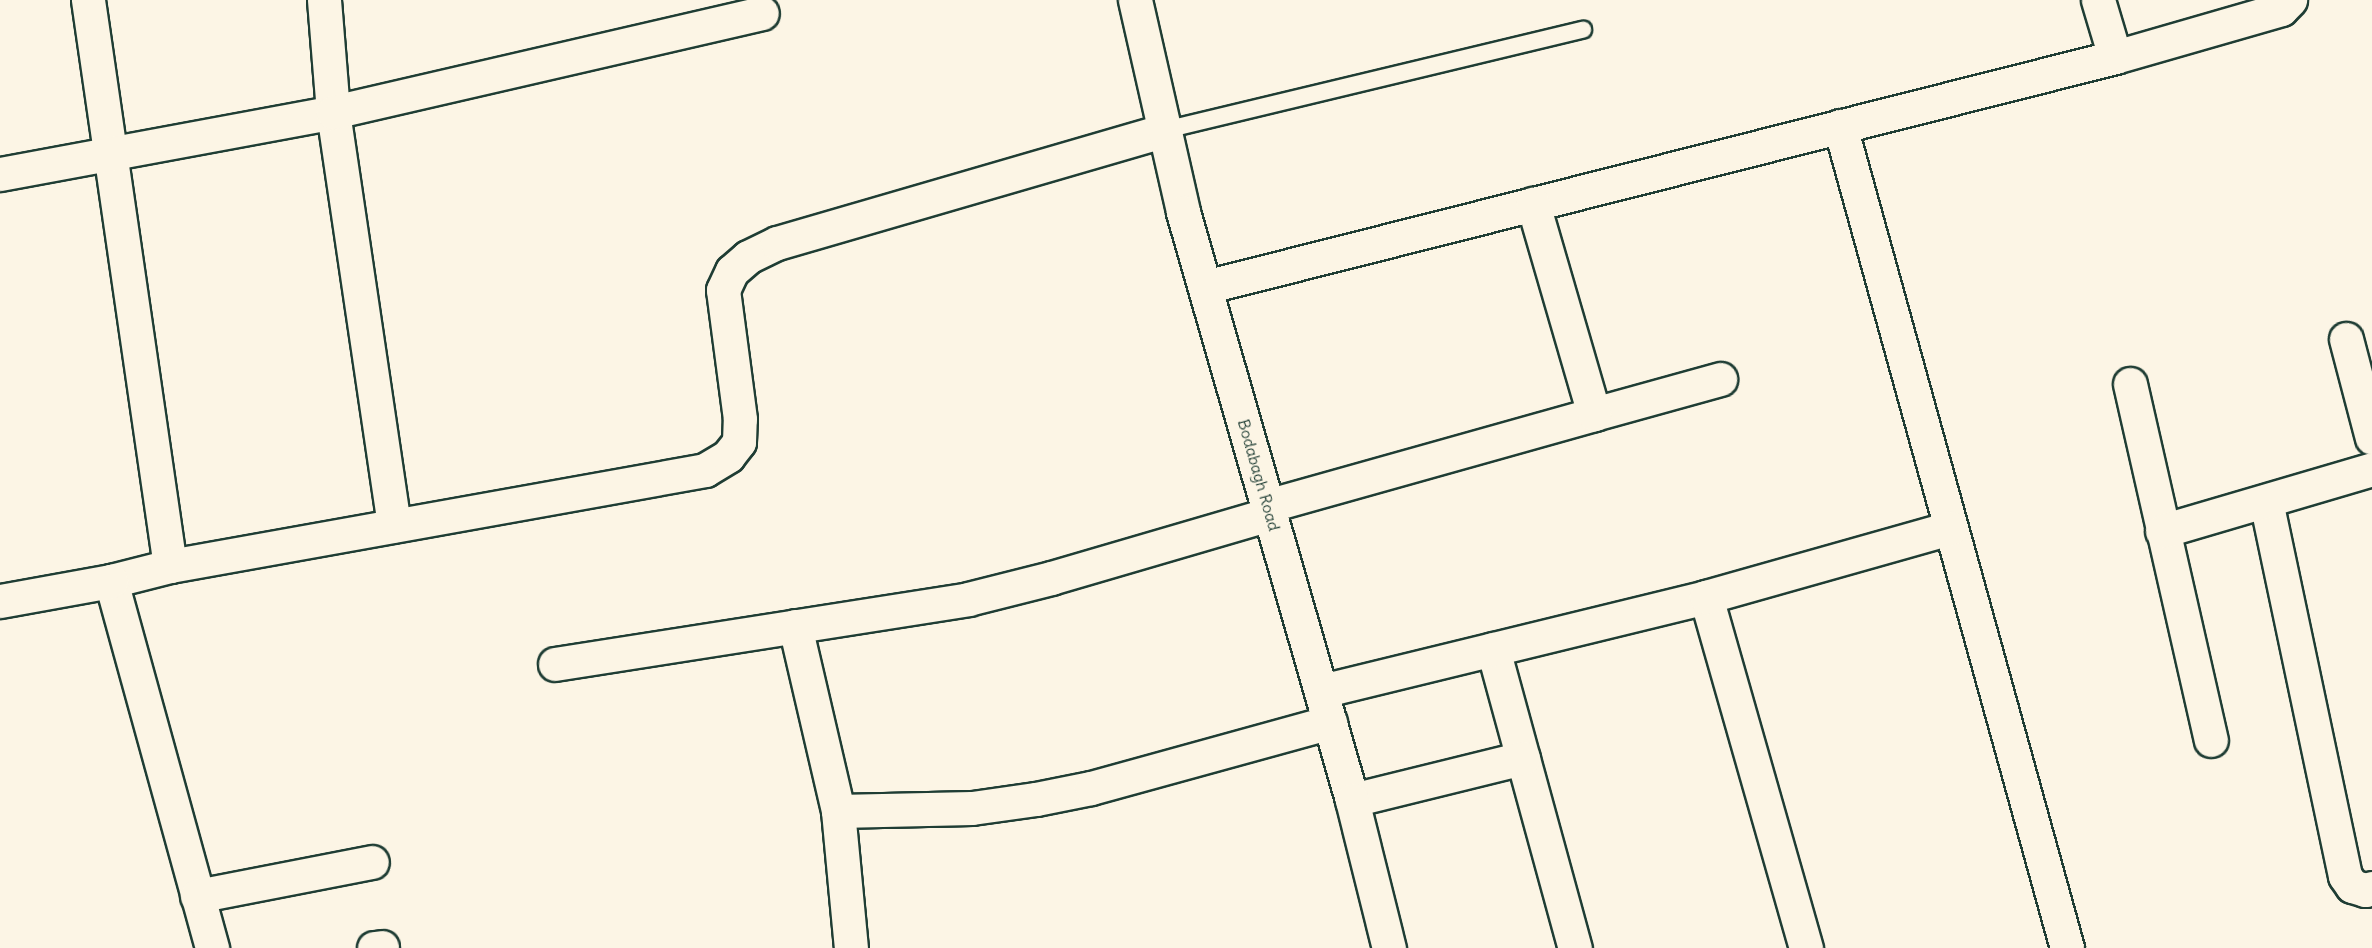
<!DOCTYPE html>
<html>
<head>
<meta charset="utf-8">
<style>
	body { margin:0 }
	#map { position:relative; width:2372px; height:948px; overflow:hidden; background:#fcf5e5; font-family:Delius,sans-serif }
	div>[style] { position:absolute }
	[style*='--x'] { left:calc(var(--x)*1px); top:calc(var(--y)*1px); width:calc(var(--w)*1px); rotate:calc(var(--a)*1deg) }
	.roads { filter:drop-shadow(2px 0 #1f3d34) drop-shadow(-2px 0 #1f3d34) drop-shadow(0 2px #1f3d34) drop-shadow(0 -2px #1f3d34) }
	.lane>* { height:16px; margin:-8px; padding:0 8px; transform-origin:8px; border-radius:8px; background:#fcf5e5 }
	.street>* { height:33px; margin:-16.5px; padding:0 16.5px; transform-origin:16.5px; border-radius:16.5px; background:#fcf5e5 }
	.secondary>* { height:33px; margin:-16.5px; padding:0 16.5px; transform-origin:16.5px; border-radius:16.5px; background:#fcf5e5 }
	span { translate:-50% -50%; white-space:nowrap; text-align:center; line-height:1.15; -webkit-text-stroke:4.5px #fcf5e5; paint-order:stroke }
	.street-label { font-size:16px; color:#1f3d34 }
</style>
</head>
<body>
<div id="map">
	<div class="roads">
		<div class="lane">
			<i style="--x:1165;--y:130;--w:430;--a:-13.5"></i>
		</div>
		<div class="street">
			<i style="--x:88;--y:0;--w:572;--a:81.76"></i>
			<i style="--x:170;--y:566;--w:61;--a:165.7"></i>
			<i style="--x:111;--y:581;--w:381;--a:74.6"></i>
			<i style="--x:324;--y:0;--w:112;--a:85.4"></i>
			<i style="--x:333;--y:112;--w:418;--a:81.6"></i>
			<i style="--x:2098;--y:0;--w:59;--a:73.4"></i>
			<i style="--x:1840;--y:126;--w:853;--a:74.56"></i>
			<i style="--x:0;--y:174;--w:339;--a:-10.5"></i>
			<i style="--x:333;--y:112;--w:440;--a:-13"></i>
			<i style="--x:1205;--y:287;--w:939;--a:-14.18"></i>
			<i style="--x:2115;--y:57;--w:173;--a:-16.1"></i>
			<i style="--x:2281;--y:9;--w:13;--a:-45"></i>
			<i style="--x:2346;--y:339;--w:102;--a:75.3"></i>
			<i style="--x:2130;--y:384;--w:365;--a:77.2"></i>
			<i style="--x:1594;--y:414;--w:131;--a:-15.5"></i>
			<i style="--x:2266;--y:501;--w:383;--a:78.1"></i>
			<i style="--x:2345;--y:876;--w:12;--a:55"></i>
			<i style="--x:2352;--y:886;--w:14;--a:17"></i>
			<i style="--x:2365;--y:890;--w:7;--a:-16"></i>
			<i style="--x:1267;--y:506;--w:340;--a:-15.7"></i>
			<i style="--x:1594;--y:414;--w:219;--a:-106.2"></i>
			<i style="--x:2162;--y:531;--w:219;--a:-16.4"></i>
			<i style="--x:170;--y:566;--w:544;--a:-10.17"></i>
			<i style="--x:705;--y:470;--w:27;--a:-31"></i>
			<i style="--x:728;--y:456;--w:18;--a:-52"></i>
			<i style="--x:739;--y:442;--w:23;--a:-88"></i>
			<i style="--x:740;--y:419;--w:130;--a:-97.5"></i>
			<i style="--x:723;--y:290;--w:21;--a:-65"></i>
			<i style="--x:732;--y:271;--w:21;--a:-41"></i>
			<i style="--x:748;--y:257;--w:32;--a:-26"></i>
			<i style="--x:777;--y:243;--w:404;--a:-16.2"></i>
			<i style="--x:1706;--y:597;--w:365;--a:74.1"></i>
			<i style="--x:0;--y:601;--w:113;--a:-10.2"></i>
			<i style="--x:795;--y:626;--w:190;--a:76.9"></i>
			<i style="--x:838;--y:811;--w:138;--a:84.6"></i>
			<i style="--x:1493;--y:649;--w:310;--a:74.7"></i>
			<i style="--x:555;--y:664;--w:418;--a:-8.9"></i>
			<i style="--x:968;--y:599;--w:86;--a:-14.2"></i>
			<i style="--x:1051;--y:578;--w:228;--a:-16.3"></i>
			<i style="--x:1321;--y:691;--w:396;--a:-13.7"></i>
			<i style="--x:1706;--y:597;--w:254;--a:-15.8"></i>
			<i style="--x:1352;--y:800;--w:176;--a:-13.8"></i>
			<i style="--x:838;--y:811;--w:134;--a:-1.3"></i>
			<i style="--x:972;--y:808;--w:65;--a:-8"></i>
			<i style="--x:1036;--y:799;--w:56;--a:-11.3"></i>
			<i style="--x:1091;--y:788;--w:248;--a:-15.4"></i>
			<i style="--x:197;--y:896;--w:178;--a:-11"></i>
			<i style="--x:374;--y:948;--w:8;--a:-7"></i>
		</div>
		<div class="secondary">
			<i style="--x:1135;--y:0;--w:217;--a:77.2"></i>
			<i style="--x:1183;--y:212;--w:612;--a:73.96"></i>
			<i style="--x:1352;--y:800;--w:153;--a:76"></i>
		</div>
	</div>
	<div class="street-label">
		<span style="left:1259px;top:475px;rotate:74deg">Bodabagh Road</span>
	</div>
</div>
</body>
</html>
